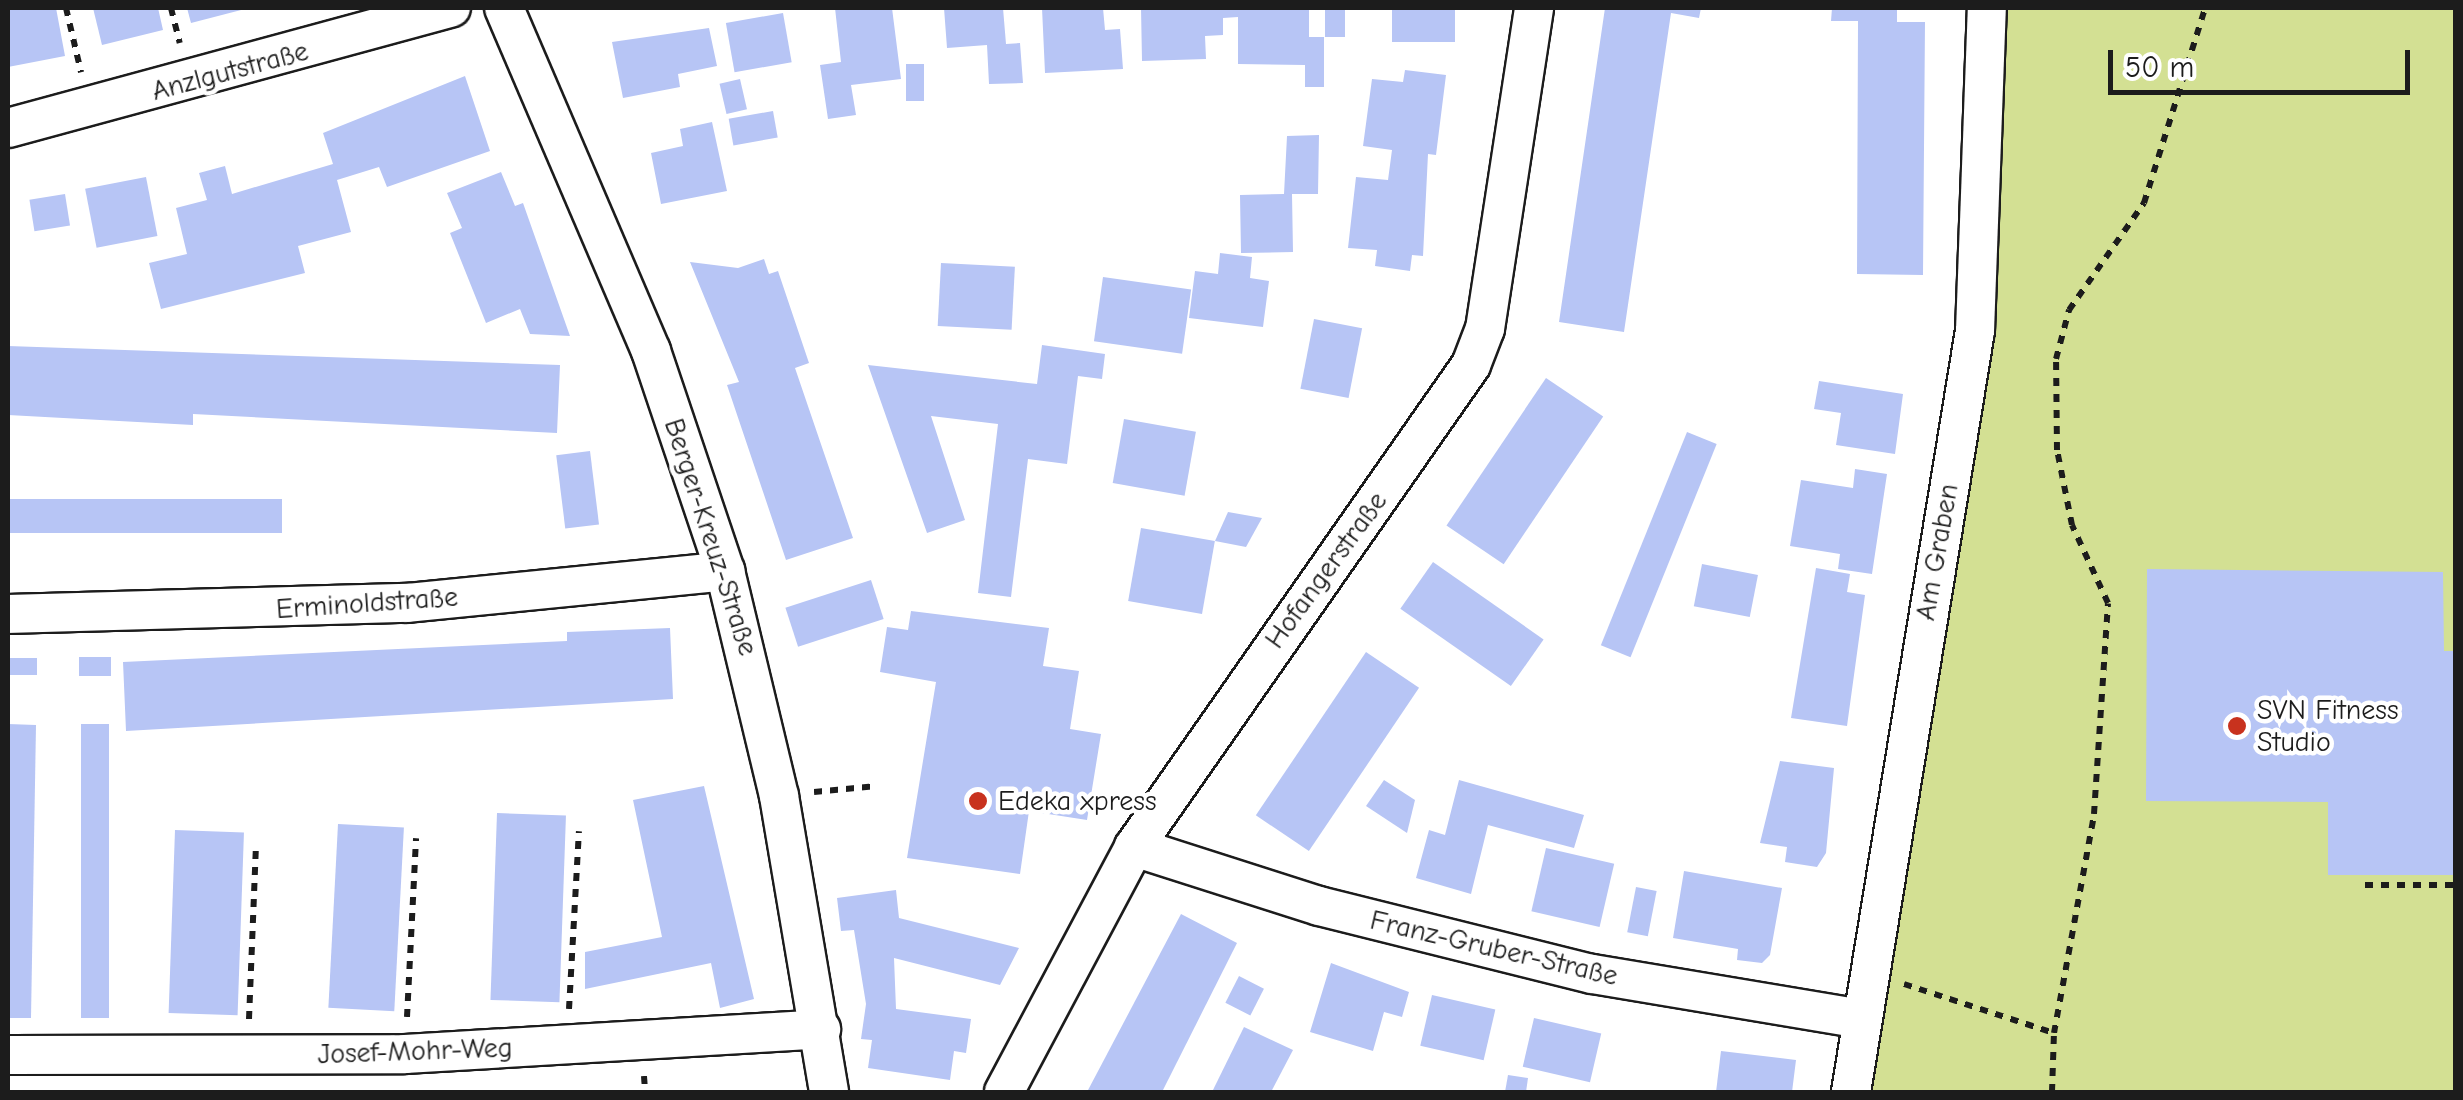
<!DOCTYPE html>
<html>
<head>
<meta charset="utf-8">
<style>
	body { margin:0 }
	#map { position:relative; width:2463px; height:1100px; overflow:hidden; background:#fff; font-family:"Comic Neue",sans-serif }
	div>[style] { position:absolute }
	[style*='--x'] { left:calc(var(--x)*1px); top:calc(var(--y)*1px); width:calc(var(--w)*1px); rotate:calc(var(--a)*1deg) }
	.green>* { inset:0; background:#d3e093 }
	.building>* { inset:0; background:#b7c5f5; transform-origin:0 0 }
	.path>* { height:6px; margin-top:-3px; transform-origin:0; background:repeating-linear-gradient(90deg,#1c1c1c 0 8px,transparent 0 16px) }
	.roads { filter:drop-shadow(2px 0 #1c1c1c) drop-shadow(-2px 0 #1c1c1c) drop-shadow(0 2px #1c1c1c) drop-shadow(0 -2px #1c1c1c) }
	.street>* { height:38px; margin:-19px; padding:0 19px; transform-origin:19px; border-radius:19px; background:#fff }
	.dots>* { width:28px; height:28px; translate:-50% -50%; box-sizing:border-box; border:5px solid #fff; border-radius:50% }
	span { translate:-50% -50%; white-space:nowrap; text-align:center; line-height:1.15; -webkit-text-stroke:9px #fff; paint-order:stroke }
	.street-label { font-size:28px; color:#1c1c1c }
	.poi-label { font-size:28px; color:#1c1c1c }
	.left { translate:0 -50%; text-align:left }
	.frame { position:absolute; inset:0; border:10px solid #1c1c1c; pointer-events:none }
	.scale { position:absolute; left:2108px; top:50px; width:302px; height:45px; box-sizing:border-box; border:5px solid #1c1c1c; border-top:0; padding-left:12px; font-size:30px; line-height:35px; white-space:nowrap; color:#1c1c1c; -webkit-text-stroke:8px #fff; paint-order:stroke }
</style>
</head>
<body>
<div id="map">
	<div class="green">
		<i style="clip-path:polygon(2005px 8px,2455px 8px,2455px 1092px,1872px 1092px,1995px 316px)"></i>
	</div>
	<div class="building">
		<i style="clip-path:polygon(8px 8px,56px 8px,65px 56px,8px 67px)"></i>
		<i style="clip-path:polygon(93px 8px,158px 8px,163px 30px,102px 45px)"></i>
		<i style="clip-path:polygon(187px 8px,245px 8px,245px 9px,191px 23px)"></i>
		<i style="clip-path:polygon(835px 8px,892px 8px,901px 79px,851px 85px,856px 115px,828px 119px,820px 65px,841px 62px)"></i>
		<i style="clip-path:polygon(944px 8px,1003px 8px,1006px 44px,1020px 43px,1023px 83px,989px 84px,987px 45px,947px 48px)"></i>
		<i style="clip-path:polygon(1042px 8px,1103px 8px,1105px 30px,1120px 29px,1123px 69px,1045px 73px)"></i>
		<i style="clip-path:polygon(1141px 8px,1309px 8px,1309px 37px,1324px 37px,1324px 87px,1305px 87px,1305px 65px,1238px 64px,1238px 17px,1223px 18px,1223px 35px,1205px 36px,1206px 59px,1142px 61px)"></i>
		<i style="left:1325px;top:8px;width:20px;height:29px"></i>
		<i style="left:1392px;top:8px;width:63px;height:34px"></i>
		<i style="clip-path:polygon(1605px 8px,1701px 8px,1699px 18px,1671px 13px,1624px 332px,1559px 322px)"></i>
		<i style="clip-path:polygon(1832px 8px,1897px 8px,1897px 22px,1925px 22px,1923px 275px,1857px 274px,1858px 21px,1831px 21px)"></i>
		<i style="left:783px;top:13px;width:50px;height:58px;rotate:80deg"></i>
		<i style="clip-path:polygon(709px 28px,717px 66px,678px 74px,680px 87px,623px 98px,612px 42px)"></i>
		<i style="left:906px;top:64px;width:18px;height:37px"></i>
		<i style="clip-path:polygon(1405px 70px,1446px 75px,1436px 155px,1428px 154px,1423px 256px,1412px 255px,1410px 271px,1375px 266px,1377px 250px,1348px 248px,1356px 177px,1388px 180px,1392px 150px,1363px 146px,1372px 79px,1403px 82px)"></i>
		<i style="clip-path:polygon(465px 76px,490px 151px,387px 187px,379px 167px,337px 180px,351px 232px,298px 246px,305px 273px,161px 309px,149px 263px,187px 254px,176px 208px,207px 200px,199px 173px,225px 166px,232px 194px,333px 164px,323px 133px)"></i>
		<i style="left:740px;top:79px;width:31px;height:21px;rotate:77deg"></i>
		<i style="left:773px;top:111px;width:27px;height:45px;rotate:80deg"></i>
		<i style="clip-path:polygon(712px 122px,727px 191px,661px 204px,651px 153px,683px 146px,680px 129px)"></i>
		<i style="clip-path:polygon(1319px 135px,1318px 194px,1292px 194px,1293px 252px,1241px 253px,1240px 195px,1284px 194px,1287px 136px)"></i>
		<i style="clip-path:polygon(501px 172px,515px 206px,523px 203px,570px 336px,530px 334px,520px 309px,486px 323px,450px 233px,462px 228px,447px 193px)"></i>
		<i style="left:146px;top:177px;width:60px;height:62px;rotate:79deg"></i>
		<i style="left:65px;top:194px;width:32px;height:36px;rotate:81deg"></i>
		<i style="clip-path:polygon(1220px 253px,1252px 257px,1250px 278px,1269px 281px,1263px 327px,1189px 318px,1195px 271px,1218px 274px)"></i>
		<i style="clip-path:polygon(764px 259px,769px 274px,778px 271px,809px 363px,795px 368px,853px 538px,786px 560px,727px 385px,739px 382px,690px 262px,738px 268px)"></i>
		<i style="left:941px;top:263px;width:74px;height:63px;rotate:3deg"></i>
		<i style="left:1103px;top:277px;width:89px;height:65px;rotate:8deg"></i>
		<i style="left:1314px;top:319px;width:49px;height:71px;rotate:11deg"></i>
		<i style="clip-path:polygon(1042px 345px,1105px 354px,1102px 379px,1078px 376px,1067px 464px,1028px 459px,1011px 597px,978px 593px,998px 424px,931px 416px,965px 520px,927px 533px,868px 365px,1037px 384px)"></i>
		<i style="clip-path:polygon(8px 346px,560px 365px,557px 433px,193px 414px,193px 425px,8px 415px)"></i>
		<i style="left:1546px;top:378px;width:69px;height:178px;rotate:34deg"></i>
		<i style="clip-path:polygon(1819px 381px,1903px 394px,1895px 454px,1836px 445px,1841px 413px,1814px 409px)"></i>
		<i style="left:1124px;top:419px;width:73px;height:65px;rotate:10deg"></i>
		<i style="left:1687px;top:432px;width:32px;height:230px;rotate:22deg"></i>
		<i style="left:590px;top:451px;width:74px;height:34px;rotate:83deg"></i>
		<i style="clip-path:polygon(1855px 469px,1887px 474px,1872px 574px,1838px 569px,1840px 554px,1790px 546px,1801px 480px,1853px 488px)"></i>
		<i style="left:8px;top:499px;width:274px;height:34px"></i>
		<i style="clip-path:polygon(1228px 512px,1262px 518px,1246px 547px,1215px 541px)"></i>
		<i style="left:1141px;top:528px;width:75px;height:74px;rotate:10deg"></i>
		<i style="left:1433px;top:562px;width:135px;height:57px;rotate:35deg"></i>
		<i style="left:1702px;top:564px;width:57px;height:43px;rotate:11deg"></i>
		<i style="clip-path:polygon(1816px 568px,1850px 574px,1847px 592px,1865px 595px,1847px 726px,1791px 718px)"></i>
		<i style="clip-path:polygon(2147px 569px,2443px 572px,2444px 651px,2456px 651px,2456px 875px,2328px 875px,2328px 802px,2146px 801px)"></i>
		<i style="left:871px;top:580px;width:41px;height:90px;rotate:72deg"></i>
		<i style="clip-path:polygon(911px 611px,1049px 628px,1043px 666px,1079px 671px,1070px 729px,1101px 734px,1087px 820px,1029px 811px,1020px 874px,907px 858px,936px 682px,880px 672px,887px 627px,908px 630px)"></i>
		<i style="clip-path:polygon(670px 628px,673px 699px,126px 731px,123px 662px,567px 641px,567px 632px)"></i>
		<i style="left:1366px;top:652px;width:64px;height:197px;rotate:34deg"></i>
		<i style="left:79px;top:657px;width:32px;height:19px"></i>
		<i style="left:8px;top:658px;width:29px;height:17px"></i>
		<i style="clip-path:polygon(8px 724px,36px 725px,31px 1018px,8px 1018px)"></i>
		<i style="left:81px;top:724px;width:28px;height:294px"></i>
		<i style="clip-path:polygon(1780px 761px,1834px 768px,1826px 853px,1817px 867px,1785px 862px,1787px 847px,1760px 843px)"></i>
		<i style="clip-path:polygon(1384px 780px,1415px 800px,1407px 833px,1366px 806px)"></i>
		<i style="clip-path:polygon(1459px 780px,1584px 815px,1574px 848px,1488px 825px,1471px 894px,1416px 878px,1429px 830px,1445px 835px)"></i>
		<i style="clip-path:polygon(704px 786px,754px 999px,720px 1008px,711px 963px,585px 989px,585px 952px,662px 937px,633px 800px)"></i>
		<i style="left:497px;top:813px;width:69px;height:187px;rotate:2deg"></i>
		<i style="left:338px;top:824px;width:66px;height:184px;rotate:3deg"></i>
		<i style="left:175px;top:830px;width:69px;height:183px;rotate:2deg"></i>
		<i style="left:1546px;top:848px;width:70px;height:65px;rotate:13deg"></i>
		<i style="clip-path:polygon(1684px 871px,1782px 888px,1770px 955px,1762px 963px,1737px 960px,1738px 949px,1673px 938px)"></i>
		<i style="left:1636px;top:887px;width:21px;height:46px;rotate:11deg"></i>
		<i style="clip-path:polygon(896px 890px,899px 918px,1019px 948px,1000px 985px,894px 958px,896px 1009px,971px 1019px,966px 1053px,954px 1051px,950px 1080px,868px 1068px,872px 1040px,861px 1039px,866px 1004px,854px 930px,841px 931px,837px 898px)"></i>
		<i style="clip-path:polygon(1181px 914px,1237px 943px,1162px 1092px,1087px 1092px)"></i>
		<i style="clip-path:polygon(1331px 963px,1409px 992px,1402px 1017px,1384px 1012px,1373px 1051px,1310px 1032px)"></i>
		<i style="left:1239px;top:976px;width:28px;height:30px;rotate:27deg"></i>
		<i style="left:1432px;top:995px;width:65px;height:52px;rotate:13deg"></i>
		<i style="left:1534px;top:1018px;width:69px;height:50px;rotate:13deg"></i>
		<i style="clip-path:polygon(1244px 1027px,1293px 1050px,1271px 1092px,1212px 1092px)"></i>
		<i style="clip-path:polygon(1721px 1051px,1796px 1060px,1792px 1092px,1716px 1092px)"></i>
		<i style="clip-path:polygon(1508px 1075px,1528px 1078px,1526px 1092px,1505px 1092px)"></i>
	</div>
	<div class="path">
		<i style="--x:66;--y:8;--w:66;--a:76.8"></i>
		<i style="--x:171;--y:8;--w:36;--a:76"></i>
		<i style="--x:814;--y:792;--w:63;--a:-5.4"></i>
		<i style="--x:2365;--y:885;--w:91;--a:0"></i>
		<i style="--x:1904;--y:984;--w:158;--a:18.1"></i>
		<i style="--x:569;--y:1009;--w:178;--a:-86.8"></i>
		<i style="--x:407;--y:1017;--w:179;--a:-87.1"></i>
		<i style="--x:249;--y:1019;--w:173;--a:-87.7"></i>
		<i style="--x:644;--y:1076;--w:16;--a:86"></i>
		<i style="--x:2052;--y:1092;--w:59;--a:-88.1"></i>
		<i style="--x:2054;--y:1033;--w:223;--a:-79.6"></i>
		<i style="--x:2094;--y:814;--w:211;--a:-86.2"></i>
		<i style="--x:2108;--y:603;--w:86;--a:-114.8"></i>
		<i style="--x:2072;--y:525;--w:76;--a:-101.3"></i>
		<i style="--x:2057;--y:450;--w:91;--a:-90.6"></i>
		<i style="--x:2056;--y:359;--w:51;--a:-75.1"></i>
		<i style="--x:2069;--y:310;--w:131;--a:-55"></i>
		<i style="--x:2144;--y:203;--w:204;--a:-72.6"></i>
	</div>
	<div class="roads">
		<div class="street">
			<i style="--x:504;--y:8;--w:373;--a:66.8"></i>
			<i style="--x:651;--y:351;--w:232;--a:71.4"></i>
			<i style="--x:725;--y:571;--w:231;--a:76.5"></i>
			<i style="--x:779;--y:796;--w:300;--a:80.4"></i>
			<i style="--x:8;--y:128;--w:459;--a:-15.2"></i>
			<i style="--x:8;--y:614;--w:399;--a:-1.6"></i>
			<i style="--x:407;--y:603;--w:320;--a:-5.7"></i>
			<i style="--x:1134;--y:847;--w:194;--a:17.7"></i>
			<i style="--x:1319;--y:906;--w:281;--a:14"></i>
			<i style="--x:1592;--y:974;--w:274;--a:9.5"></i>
			<i style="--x:8;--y:1055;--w:397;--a:-0.1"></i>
			<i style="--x:405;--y:1054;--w:417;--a:-3.4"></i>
			<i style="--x:1004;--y:1092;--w:277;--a:-62"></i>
			<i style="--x:1134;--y:847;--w:588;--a:-55.04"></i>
			<i style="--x:1471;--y:365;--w:39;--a:-69"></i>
			<i style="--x:1485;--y:329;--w:325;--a:-81.3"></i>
			<i style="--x:1851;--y:1092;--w:771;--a:-80.75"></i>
			<i style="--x:1975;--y:331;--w:323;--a:-87.9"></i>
		</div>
	</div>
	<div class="dots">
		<i style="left:2237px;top:726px;background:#c8321e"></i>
		<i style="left:978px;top:801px;background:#c8321e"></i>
	</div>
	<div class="street-label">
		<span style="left:230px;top:71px;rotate:-15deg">Anzlgutstraße</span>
		<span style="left:711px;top:537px;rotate:72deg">Berger-Kreuz-Straße</span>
		<span style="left:1937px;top:552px;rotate:-80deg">Am Graben</span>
		<span style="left:1326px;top:570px;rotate:-54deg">Hofangerstraße</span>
		<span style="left:367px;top:603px;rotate:-4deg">Erminoldstraße</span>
		<span style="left:1494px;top:948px;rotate:13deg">Franz-Gruber-Straße</span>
		<span style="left:415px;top:1051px;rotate:-2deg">Josef-Mohr-Weg</span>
	</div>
	<div class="poi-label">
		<span class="left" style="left:2257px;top:726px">SVN Fitness<br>Studio</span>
		<span class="left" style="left:998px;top:801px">Edeka xpress</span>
	</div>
	<div class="frame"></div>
	<div class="scale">50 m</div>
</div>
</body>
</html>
